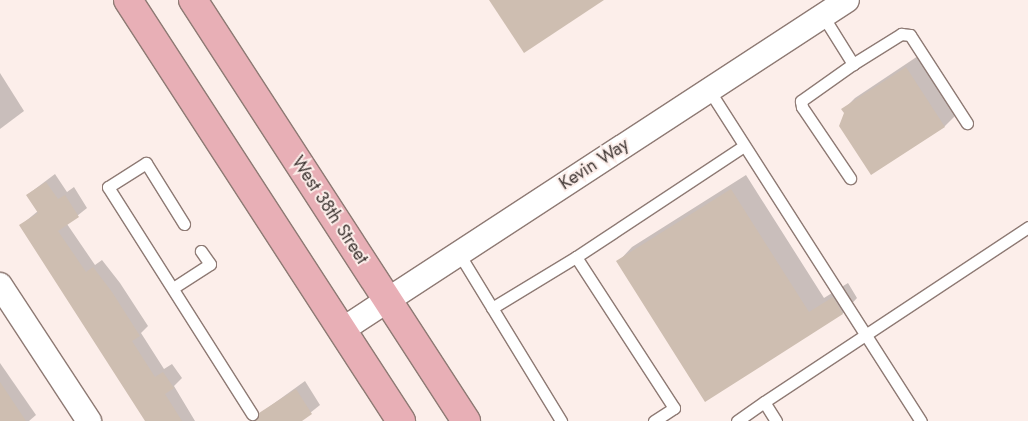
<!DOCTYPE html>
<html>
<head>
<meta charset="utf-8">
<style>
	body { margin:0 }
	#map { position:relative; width:1028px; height:421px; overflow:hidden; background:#fceeea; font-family:Jost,sans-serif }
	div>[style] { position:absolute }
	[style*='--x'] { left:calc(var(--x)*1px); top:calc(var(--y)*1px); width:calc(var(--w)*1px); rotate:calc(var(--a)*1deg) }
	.shadow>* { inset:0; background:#0003 }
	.building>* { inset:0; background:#cebeb1 }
	.roads { filter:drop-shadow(1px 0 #8e7a74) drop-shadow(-1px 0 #8e7a74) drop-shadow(0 1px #8e7a74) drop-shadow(0 -1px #8e7a74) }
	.service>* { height:11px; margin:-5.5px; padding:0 5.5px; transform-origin:5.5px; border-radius:5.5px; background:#fff }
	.minor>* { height:24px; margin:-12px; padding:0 12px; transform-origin:12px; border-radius:12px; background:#fff }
	.primary>* { height:28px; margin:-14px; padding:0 14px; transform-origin:14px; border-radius:14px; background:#e8afb6 }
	span { translate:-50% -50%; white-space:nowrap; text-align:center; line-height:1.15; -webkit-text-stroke:4px #fceeea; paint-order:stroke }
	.street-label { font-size:18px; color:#3e3532 }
</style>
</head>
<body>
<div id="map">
	<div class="shadow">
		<i style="clip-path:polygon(918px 56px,957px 114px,945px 126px,872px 173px,843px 110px,855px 98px)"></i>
		<i style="clip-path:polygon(0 73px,24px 111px,0 129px)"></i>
		<i style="clip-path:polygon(55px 174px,67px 192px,74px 187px,87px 208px,67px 224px,95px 265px,102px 260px,120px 283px,148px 326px,141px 333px,164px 369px,172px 364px,182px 378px,174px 386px,195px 421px,150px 421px,21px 225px,38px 211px,27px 195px)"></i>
		<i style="clip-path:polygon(746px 175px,824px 298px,848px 283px,857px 298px,843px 313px,705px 400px,618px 262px,632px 247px)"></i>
		<i style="clip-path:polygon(0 363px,36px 415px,29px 421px,0 421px)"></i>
		<i style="clip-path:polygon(305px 381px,320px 405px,300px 421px,268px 421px,262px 412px)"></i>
	</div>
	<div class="building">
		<i style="clip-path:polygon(489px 0,604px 0,524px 53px)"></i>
		<i style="clip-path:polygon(906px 67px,945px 127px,871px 175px,839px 126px,844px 113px,841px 109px)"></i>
		<i style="clip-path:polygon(46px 182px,58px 199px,65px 195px,79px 217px,58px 231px,86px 272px,93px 267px,112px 292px,140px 336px,132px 341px,155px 377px,163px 372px,174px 388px,165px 394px,182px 421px,145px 421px,19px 225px,38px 213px,26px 195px)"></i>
		<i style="clip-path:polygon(731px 189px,809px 312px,833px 297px,843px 314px,705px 402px,616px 261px)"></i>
		<i style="clip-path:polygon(0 382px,26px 421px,0 421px)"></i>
		<i style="clip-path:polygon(296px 389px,312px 414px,302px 421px,254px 421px,259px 413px)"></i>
	</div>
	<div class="roads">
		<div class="service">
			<i style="--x:823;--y:16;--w:57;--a:58"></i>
			<i style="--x:853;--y:64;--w:64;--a:144.6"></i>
			<i style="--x:801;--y:101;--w:6;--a:81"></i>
			<i style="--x:802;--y:107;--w:86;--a:55.9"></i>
			<i style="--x:853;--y:64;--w:57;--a:-32"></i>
			<i style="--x:901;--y:34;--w:9;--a:6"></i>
			<i style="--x:910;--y:35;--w:105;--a:57.1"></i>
			<i style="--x:709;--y:90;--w:393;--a:57.4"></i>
			<i style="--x:184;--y:224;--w:72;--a:-121.9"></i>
			<i style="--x:146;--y:163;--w:45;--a:147.7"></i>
			<i style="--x:108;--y:187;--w:269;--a:57.6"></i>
			<i style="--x:458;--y:252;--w:198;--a:58.6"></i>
			<i style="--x:576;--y:257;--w:180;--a:57"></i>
			<i style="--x:674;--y:408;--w:24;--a:147"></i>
			<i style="--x:173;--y:288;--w:44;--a:-33"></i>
			<i style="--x:210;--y:264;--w:16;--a:-125"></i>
			<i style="--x:492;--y:308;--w:98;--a:-31.3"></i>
			<i style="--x:576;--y:257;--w:201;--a:-33.5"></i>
			<i style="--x:737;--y:421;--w:33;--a:-35"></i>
			<i style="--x:776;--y:421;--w:22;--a:-122"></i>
			<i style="--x:764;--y:402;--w:317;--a:-33.5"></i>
		</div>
		<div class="minor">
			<i style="--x:0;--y:285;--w:163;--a:56.8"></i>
			<i style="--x:342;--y:330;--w:603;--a:-33.16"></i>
		</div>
		<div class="primary">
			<i style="--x:128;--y:0;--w:502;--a:57.04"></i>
			<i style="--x:193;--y:0;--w:502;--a:57.04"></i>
		</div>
	</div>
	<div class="street-label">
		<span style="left:594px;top:164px;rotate:-33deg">Kevin Way</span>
		<span style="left:330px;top:210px;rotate:57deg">West 38th Street</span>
	</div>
</div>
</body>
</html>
